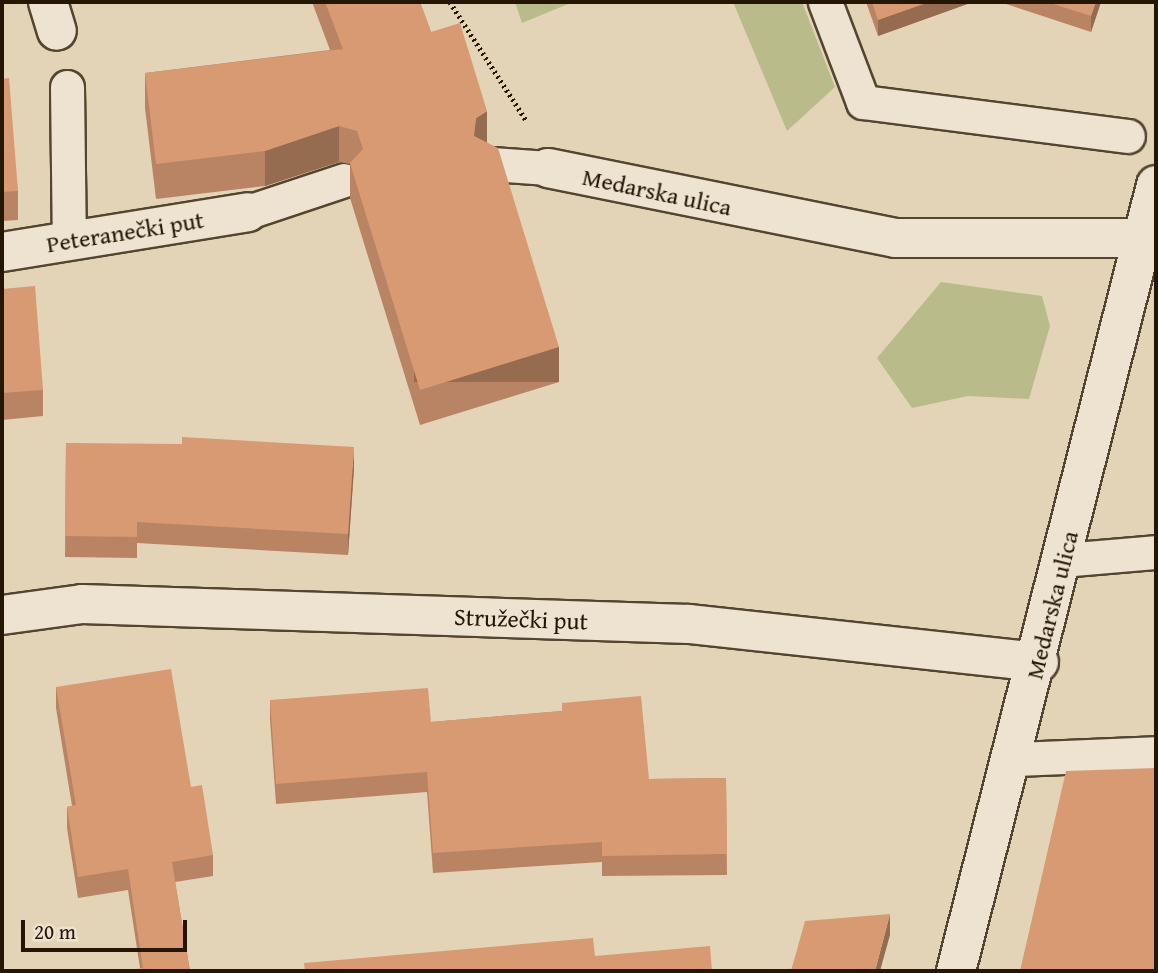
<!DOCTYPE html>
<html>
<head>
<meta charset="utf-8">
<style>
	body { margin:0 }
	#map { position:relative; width:1158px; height:973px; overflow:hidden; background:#e3d4b7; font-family:"Gentium Book Plus",serif }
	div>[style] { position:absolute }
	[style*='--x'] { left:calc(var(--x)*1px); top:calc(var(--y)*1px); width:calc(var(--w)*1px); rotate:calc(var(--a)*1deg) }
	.green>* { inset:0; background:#b9bb8a }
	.path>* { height:4.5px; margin-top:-2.25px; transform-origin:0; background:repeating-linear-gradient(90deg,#251503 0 2px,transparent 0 5.5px) }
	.roads { filter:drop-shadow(2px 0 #544530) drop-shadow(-2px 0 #544530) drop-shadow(0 2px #544530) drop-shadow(0 -2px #544530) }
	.lane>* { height:33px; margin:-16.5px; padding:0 16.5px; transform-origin:16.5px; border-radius:16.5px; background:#ede3d0 }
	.street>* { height:38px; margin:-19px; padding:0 19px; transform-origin:19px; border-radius:19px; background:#ede3d0 }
	.secondary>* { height:38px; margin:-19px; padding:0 19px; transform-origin:19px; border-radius:19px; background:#ede3d0 }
	.wall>* { inset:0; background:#b98463 }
	.shaded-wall>* { inset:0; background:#966c50; transform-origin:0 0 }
	.building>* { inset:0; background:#d79a73 }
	span { translate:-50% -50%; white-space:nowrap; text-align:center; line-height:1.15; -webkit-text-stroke:6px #ede3d0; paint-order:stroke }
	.street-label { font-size:24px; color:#251503 }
	.frame { position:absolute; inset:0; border:4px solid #251503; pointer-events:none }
	.scale { position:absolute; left:21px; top:920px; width:166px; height:32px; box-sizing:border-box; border:4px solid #251503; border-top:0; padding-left:9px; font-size:21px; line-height:24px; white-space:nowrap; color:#251503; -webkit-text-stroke:5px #ede3d0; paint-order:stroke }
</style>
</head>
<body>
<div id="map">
	<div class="green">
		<i style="clip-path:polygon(515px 2px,573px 2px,522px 23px)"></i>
		<i style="clip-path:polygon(733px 2px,802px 2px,835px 87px,787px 131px)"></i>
		<i style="clip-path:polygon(941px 282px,1042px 296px,1050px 326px,1029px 399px,968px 396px,912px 408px,877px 358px)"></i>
	</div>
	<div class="path">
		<i style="--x:450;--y:2;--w:140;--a:57.2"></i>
	</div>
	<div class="roads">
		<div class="lane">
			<i style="--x:825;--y:2;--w:107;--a:69.2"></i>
			<i style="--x:863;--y:102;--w:267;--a:7.3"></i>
			<i style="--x:67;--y:87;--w:154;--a:89.3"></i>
			<i style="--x:492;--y:164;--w:56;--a:4.1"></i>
			<i style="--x:248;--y:212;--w:101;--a:-18.4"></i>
			<i style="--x:1063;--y:560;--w:93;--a:-4.9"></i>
			<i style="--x:1015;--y:759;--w:141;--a:-2.4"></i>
		</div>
		<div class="street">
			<i style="--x:48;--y:2;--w:30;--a:73"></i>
			<i style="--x:548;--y:168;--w:354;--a:11.4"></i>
			<i style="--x:895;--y:238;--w:246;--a:0"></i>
			<i style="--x:2;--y:252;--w:249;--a:-9.2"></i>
			<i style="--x:2;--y:615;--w:81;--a:-7.8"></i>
			<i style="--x:82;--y:604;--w:607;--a:1.89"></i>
			<i style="--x:689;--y:624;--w:352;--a:6.2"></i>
		</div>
		<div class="secondary">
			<i style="--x:956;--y:971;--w:811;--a:-75.72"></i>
		</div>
	</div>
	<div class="wall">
		<i style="clip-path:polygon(312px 2px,420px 2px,431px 32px,487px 143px,559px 382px,420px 425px,350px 198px,350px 164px,339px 162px,265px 186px,156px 199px,145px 108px,145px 73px,330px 50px)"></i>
		<i style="clip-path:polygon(866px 2px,973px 2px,878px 36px)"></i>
		<i style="clip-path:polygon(1000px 2px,1101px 2px,1091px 32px)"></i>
		<i style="clip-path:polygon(2px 79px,18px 191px,18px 220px,2px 221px)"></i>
		<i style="clip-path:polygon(2px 289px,43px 390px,43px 416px,2px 420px)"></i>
		<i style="clip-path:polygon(66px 443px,354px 468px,348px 555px,137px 543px,137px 558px,65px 557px)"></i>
		<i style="clip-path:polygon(56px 687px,191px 787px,213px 855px,213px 876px,175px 882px,190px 971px,140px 968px,128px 890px,78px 898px,67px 828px,67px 807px,72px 806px,56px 708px)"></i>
		<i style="clip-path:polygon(270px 700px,431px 722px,562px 711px,562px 703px,649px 779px,726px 778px,727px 875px,602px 876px,602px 862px,433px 873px,427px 792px,276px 804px,270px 720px)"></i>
	</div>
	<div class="shaded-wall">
		<i style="clip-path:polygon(929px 2px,973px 2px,878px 36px,878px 20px)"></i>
		<i style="clip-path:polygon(1096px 2px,1101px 2px,1091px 32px,1091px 16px)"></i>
		<i style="clip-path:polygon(487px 111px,487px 146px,474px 136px,476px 118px)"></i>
		<i style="clip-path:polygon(339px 126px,339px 162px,265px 186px,265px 151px)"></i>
		<i style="left:559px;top:347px;width:35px;height:145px;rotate:90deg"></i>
		<i style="clip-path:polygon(354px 447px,354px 468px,348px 555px,348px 534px)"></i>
		<i style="clip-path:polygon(890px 914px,890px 935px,880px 971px,875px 971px)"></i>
	</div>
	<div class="building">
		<i style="clip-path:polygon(325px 2px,420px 2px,431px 32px,460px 23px,487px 111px,476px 118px,474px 136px,498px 148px,559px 347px,420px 390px,350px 163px,363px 149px,357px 131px,339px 126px,265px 151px,156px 164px,145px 73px,343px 49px)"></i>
		<i style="clip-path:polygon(872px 2px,929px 2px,878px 20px)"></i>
		<i style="clip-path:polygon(1047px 2px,1096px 2px,1091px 16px)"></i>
		<i style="clip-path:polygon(9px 78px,18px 191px,2px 192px,2px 79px)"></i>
		<i style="clip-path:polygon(35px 286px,43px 390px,2px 393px,2px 289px)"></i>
		<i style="clip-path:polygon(182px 437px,354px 447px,348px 534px,137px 522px,137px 537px,65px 536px,66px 443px,182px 444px)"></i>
		<i style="clip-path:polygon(171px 669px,191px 787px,202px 785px,213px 855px,172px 862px,190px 971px,121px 971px,143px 968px,128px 869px,78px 877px,67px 807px,76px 805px,56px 687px)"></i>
		<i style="clip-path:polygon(428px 688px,431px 722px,562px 711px,562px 703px,641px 696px,649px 779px,726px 778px,727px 854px,602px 856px,602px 842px,433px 853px,427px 772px,276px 784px,270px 700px)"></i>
		<i style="clip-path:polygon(1156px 768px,1156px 971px,1020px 971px,1066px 771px)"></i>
		<i style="clip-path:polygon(890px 914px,875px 971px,791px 971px,805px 921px)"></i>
		<i style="clip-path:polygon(593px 938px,595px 956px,710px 946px,712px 971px,305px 971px,304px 963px)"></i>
	</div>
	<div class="street-label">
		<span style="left:657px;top:192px;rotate:12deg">Medarska ulica</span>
		<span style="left:125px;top:232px;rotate:-9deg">Peteranečki put</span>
		<span style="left:1052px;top:605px;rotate:-76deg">Medarska ulica</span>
		<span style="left:521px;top:619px;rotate:2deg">Stružečki put</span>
	</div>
	<div class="frame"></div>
	<div class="scale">20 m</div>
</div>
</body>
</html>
